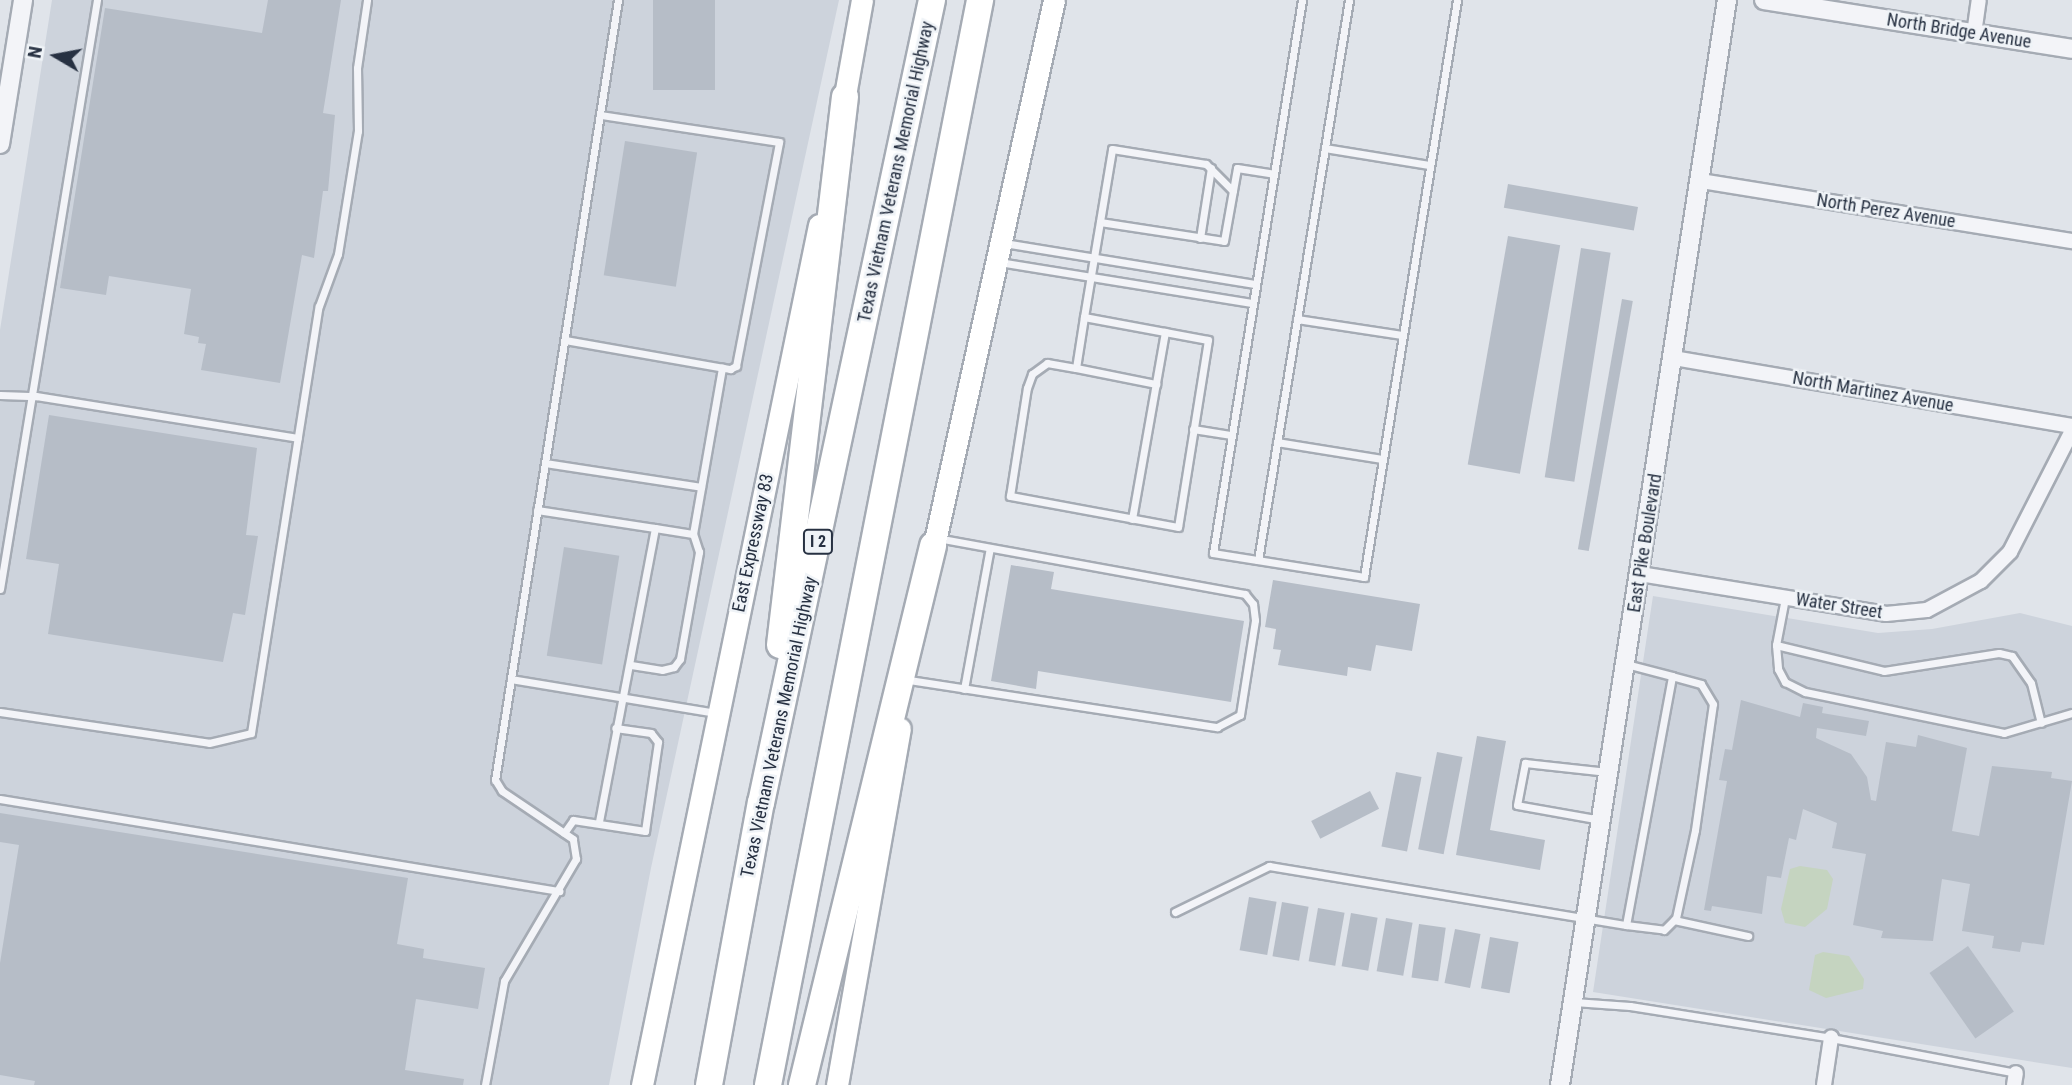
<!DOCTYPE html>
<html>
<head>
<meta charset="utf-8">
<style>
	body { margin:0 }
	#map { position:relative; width:2072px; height:1085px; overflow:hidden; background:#e0e4ea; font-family:"Roboto Condensed",sans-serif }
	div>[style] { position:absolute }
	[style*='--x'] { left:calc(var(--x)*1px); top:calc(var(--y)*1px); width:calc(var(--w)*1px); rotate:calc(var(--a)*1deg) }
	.built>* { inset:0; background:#cdd3dc }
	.green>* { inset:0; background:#c5d4c0 }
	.building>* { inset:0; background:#b6bdc7; transform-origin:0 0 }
	.roads { filter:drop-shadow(2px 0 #a5abb4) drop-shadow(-2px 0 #a5abb4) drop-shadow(0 2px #a5abb4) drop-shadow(0 -2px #a5abb4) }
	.service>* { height:7px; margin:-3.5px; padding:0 3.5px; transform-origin:3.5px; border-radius:3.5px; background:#f3f4f8 }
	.minor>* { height:14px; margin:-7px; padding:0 7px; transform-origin:7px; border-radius:7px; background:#f3f4f8 }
	.tertiary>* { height:18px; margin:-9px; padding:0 9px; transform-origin:9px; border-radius:9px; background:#f3f4f8 }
	.secondary>* { height:21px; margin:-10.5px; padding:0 10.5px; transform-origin:10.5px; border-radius:10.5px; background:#fff }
	.motorway>* { height:26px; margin:-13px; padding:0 13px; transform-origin:13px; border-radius:13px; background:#fff }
	span { translate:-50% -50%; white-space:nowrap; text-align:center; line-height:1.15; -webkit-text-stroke:5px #eff3f7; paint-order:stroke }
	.shield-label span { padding:2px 5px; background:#eff3f7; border:2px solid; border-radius:5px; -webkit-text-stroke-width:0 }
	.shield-label { font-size:16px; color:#273142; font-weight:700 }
	.street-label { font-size:18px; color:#273142 }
	.north { position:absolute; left:21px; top:21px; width:70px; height:70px; -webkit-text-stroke:5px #eff3f7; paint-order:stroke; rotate:280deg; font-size:19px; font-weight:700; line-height:28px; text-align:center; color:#273142 }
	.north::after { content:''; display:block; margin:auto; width:24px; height:32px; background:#273142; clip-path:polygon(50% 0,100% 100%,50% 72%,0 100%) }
</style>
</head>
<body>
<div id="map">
	<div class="built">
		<i style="clip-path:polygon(52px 0,839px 0,651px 868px,609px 1085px,0 1085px,0 330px)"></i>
		<i style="clip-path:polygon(1653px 596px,1878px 633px,1932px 629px,2020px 613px,2072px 626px,2072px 1068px,1593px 992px)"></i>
	</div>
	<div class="green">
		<i style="clip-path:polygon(1800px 866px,1827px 870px,1833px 879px,1827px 909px,1805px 927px,1785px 923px,1781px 909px,1790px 869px)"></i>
		<i style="clip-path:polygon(1823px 952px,1849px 956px,1864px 979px,1863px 989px,1826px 998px,1809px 990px,1815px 955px)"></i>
	</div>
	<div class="building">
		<i style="clip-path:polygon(268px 0,341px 0,323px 113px,335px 115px,328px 191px,323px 191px,314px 258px,302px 255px,280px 383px,201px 370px,206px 344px,198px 343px,199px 337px,184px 334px,191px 289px,109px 276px,106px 295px,60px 288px,105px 8px,262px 33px)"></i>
		<i style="left:653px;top:0;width:62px;height:90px"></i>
		<i style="left:625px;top:141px;width:73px;height:136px;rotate:9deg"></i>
		<i style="left:1508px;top:184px;width:132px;height:24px;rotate:10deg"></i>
		<i style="left:1508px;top:236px;width:53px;height:232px;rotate:10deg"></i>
		<i style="left:1581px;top:248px;width:30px;height:232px;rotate:9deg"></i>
		<i style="left:1622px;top:299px;width:11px;height:254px;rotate:10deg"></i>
		<i style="clip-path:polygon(49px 415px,257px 448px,246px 535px,258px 536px,245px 615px,233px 613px,223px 662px,48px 634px,59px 564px,26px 559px)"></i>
		<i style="left:564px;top:547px;width:56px;height:110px;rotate:9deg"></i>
		<i style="clip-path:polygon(1011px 565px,1054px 572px,1051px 589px,1244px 621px,1231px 702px,1038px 671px,1036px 689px,991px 681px)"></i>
		<i style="clip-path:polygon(1273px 580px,1420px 604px,1412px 651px,1376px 645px,1371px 671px,1348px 667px,1347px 676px,1278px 665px,1281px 650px,1273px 649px,1276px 629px,1265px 627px)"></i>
		<i style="clip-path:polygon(1741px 700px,1800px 717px,1803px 703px,1823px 707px,1822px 713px,1869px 721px,1866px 736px,1817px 728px,1816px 738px,1851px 754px,1867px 777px,1871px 800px,1876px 801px,1886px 742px,1916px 747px,1918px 735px,1967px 748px,1952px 831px,1979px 836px,1992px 766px,2052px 772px,2051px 778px,2072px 781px,2044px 945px,2022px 942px,2020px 952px,1992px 948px,1994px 936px,1962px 931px,1970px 884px,1942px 879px,1933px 941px,1881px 938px,1883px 931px,1853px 925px,1866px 854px,1832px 848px,1837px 823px,1803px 809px,1796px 840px,1789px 838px,1781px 878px,1767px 876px,1762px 914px,1712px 906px,1711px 911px,1704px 910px,1727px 781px,1719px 780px,1725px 749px,1732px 750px)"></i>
		<i style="clip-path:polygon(1477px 736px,1506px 741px,1490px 830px,1545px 840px,1540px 870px,1456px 855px)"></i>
		<i style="left:1437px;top:752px;width:26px;height:99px;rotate:11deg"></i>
		<i style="left:1396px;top:772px;width:26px;height:76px;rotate:11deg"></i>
		<i style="left:1370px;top:791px;width:20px;height:66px;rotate:63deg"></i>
		<i style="clip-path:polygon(0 813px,408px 878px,397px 944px,424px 949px,423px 958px,485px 968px,478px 1009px,416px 999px,405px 1070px,464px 1079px,463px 1085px,34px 1085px,35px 1081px,0 1075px,0 963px,19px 845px,0 842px)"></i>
		<i style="left:1249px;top:897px;width:28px;height:54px;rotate:10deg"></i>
		<i style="left:1282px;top:902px;width:27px;height:55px;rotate:10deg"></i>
		<i style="left:1318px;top:908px;width:27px;height:54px;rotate:10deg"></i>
		<i style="left:1351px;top:913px;width:27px;height:54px;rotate:10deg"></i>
		<i style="left:1386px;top:918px;width:27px;height:54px;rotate:10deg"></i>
		<i style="left:1419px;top:924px;width:27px;height:54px;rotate:8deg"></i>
		<i style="left:1455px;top:929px;width:26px;height:55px;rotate:11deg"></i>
		<i style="left:1490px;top:937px;width:29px;height:52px;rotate:10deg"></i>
		<i style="left:1968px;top:946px;width:80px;height:47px;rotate:55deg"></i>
	</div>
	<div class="roads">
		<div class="service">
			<i style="--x:1302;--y:0;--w:560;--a:99.14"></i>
			<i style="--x:1213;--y:553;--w:153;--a:9"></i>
			<i style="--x:1364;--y:577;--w:584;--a:-80.84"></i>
			<i style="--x:1325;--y:148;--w:105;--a:9.3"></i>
			<i style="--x:1100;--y:222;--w:125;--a:8.7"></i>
			<i style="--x:1224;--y:241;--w:74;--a:-79.9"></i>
			<i style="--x:1237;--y:168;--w:37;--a:9"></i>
			<i style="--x:1200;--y:238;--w:71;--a:-81.1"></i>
			<i style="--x:1004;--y:243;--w:254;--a:9.3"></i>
			<i style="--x:999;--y:262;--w:256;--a:9.2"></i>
			<i style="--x:1084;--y:317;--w:126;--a:10.5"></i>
			<i style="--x:1208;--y:340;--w:189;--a:99.1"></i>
			<i style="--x:1178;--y:527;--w:171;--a:-169.5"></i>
			<i style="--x:1010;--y:496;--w:109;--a:-81.1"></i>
			<i style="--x:1027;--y:388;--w:15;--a:-70"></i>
			<i style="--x:1032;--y:374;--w:19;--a:-36"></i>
			<i style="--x:1047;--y:363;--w:29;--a:10"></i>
			<i style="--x:1076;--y:368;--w:52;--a:-81.1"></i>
			<i style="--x:1084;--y:317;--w:170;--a:-80.5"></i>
			<i style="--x:1112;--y:149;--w:95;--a:9.1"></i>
			<i style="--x:1206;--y:164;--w:38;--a:45"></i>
			<i style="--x:1297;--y:319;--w:106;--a:8.7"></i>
			<i style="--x:565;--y:340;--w:168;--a:10"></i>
			<i style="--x:730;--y:369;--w:7;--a:-27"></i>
			<i style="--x:736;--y:366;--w:228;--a:-79.1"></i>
			<i style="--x:779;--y:142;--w:181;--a:-171.4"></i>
			<i style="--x:1076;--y:368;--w:82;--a:11.3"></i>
			<i style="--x:0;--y:395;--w:36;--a:2"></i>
			<i style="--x:36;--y:396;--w:265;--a:9.1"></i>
			<i style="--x:1193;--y:429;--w:39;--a:9"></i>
			<i style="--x:1277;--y:442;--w:106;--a:9.2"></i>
			<i style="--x:545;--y:463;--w:158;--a:8.7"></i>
			<i style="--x:537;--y:510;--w:119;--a:8.7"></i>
			<i style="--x:655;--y:528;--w:299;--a:100.8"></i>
			<i style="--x:1132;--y:519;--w:190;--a:-80"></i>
			<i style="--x:655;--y:528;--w:38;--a:9"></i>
			<i style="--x:1258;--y:560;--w:567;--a:-80.77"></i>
			<i style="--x:0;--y:589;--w:597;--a:-80.65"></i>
			<i style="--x:1785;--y:598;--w:48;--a:100.8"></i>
			<i style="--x:1776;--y:645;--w:24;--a:85"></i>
			<i style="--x:1778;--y:669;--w:15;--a:62"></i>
			<i style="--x:1785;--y:682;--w:22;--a:27"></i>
			<i style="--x:1805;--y:692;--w:203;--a:11.6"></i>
			<i style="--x:2004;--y:733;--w:71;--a:-16.4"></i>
			<i style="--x:1776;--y:645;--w:111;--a:13.5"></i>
			<i style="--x:1884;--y:671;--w:116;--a:-8.9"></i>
			<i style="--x:1999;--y:653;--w:13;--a:13"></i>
			<i style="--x:2012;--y:656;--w:33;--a:55"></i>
			<i style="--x:2031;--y:683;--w:41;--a:76"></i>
			<i style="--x:631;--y:665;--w:31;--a:9"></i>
			<i style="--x:662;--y:670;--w:12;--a:-14"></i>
			<i style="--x:674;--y:667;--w:10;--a:-53"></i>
			<i style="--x:680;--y:659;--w:109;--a:-79.9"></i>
			<i style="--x:699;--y:552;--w:19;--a:-108"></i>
			<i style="--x:693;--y:534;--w:169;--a:-80.1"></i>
			<i style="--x:511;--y:679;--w:209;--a:9.4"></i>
			<i style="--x:909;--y:680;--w:312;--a:8.7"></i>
			<i style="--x:1217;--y:727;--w:26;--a:-28"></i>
			<i style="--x:1240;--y:715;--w:96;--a:-81"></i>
			<i style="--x:1255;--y:620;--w:16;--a:-97"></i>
			<i style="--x:1253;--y:604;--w:13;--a:-129"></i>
			<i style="--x:1245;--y:594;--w:313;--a:-169.7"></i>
			<i style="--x:964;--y:689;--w:143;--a:-79.6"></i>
			<i style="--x:0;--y:712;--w:211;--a:8.4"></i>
			<i style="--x:209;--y:743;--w:43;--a:-13.4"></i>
			<i style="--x:251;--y:733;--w:432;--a:-81"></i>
			<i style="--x:319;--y:306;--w:55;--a:-69.9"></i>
			<i style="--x:338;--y:254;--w:125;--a:-80.8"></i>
			<i style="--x:358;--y:131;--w:63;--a:-90.9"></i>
			<i style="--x:357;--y:68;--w:69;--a:-81.6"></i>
			<i style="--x:0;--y:799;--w:567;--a:9.35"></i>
			<i style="--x:1601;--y:820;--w:85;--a:-169.9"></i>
			<i style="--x:1517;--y:805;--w:43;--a:-79.2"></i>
			<i style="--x:1525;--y:763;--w:83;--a:6.2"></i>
			<i style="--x:564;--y:833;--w:16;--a:-55"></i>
			<i style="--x:573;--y:820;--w:73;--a:8.7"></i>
			<i style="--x:645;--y:831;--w:90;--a:-81.7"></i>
			<i style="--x:658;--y:742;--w:11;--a:-128"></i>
			<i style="--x:651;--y:733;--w:36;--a:-172"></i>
			<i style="--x:1175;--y:912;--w:105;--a:-26.1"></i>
			<i style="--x:1269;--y:866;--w:362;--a:9.4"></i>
			<i style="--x:1626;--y:925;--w:253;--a:-79.5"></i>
			<i style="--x:1672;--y:676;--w:48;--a:-165.4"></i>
			<i style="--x:1674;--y:920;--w:76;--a:12.2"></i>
			<i style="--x:1626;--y:925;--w:38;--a:7"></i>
			<i style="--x:1664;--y:930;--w:17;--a:-45"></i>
			<i style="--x:1676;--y:918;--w:90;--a:-77.8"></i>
			<i style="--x:1695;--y:830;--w:127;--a:-81.9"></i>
			<i style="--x:1713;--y:704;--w:23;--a:-121"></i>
			<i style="--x:1701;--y:684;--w:30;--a:-165"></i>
			<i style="--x:1574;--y:1002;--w:56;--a:4.1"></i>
			<i style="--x:1630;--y:1006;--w:204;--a:9"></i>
			<i style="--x:1831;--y:1038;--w:188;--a:10.7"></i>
			<i style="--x:485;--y:1085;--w:106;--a:-79.6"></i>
			<i style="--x:504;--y:981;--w:142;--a:-59.5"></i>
			<i style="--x:576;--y:859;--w:20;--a:-99"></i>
			<i style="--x:573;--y:839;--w:86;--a:-145.9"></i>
			<i style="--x:502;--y:791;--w:13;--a:-122"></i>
			<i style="--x:495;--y:780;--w:790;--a:-81.04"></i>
		</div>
		<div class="minor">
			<i style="--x:1974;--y:34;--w:34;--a:-82"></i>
			<i style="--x:1701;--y:181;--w:376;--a:9.2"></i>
			<i style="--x:1674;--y:358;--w:404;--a:9.7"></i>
			<i style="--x:1640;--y:574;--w:249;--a:9.2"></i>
			<i style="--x:1886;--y:614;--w:41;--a:-5.6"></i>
			<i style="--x:1927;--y:610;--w:61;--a:-28.2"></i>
			<i style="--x:1981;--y:581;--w:41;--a:-45"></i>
			<i style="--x:2010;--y:552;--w:136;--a:-62.9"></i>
			<i style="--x:1824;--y:1085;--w:48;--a:-81.5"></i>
			<i style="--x:2014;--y:1085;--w:12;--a:-81"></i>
		</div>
		<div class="tertiary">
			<i style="--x:1764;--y:0;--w:312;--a:9"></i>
			<i style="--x:0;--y:144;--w:146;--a:-80.9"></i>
			<i style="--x:1560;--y:1085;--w:1098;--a:-81.25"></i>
		</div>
		<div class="secondary">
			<i style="--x:842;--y:112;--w:114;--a:-79.9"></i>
			<i style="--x:931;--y:559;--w:572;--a:-77.59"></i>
			<i style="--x:642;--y:1085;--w:878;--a:-78.37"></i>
			<i style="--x:837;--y:1085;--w:362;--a:-80"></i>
		</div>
		<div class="motorway">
			<i style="--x:780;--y:645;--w:552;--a:-83.24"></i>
			<i style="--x:709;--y:1085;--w:287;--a:-79.6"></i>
			<i style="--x:761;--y:803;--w:821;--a:-77.98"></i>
			<i style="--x:768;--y:1085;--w:1106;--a:-78.94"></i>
			<i style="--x:802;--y:1085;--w:555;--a:-76.34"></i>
		</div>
	</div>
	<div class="shield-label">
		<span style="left:818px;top:542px">I 2</span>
	</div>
	<div class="street-label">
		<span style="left:1959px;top:31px;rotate:9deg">North Bridge Avenue</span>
		<span style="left:896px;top:172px;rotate:-78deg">Texas Vietnam Veterans Memorial Highway</span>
		<span style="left:1886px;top:211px;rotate:9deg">North Perez Avenue</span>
		<span style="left:1873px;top:392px;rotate:10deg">North Martinez Avenue</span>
		<span style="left:753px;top:543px;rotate:-78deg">East Expressway 83</span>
		<span style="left:1645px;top:543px;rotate:-81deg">East Pike Boulevard</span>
		<span style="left:1839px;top:606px;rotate:9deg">Water Street</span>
		<span style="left:779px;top:727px;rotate:-78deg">Texas Vietnam Veterans Memorial Highway</span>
	</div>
	<div class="north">N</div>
</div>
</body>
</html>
